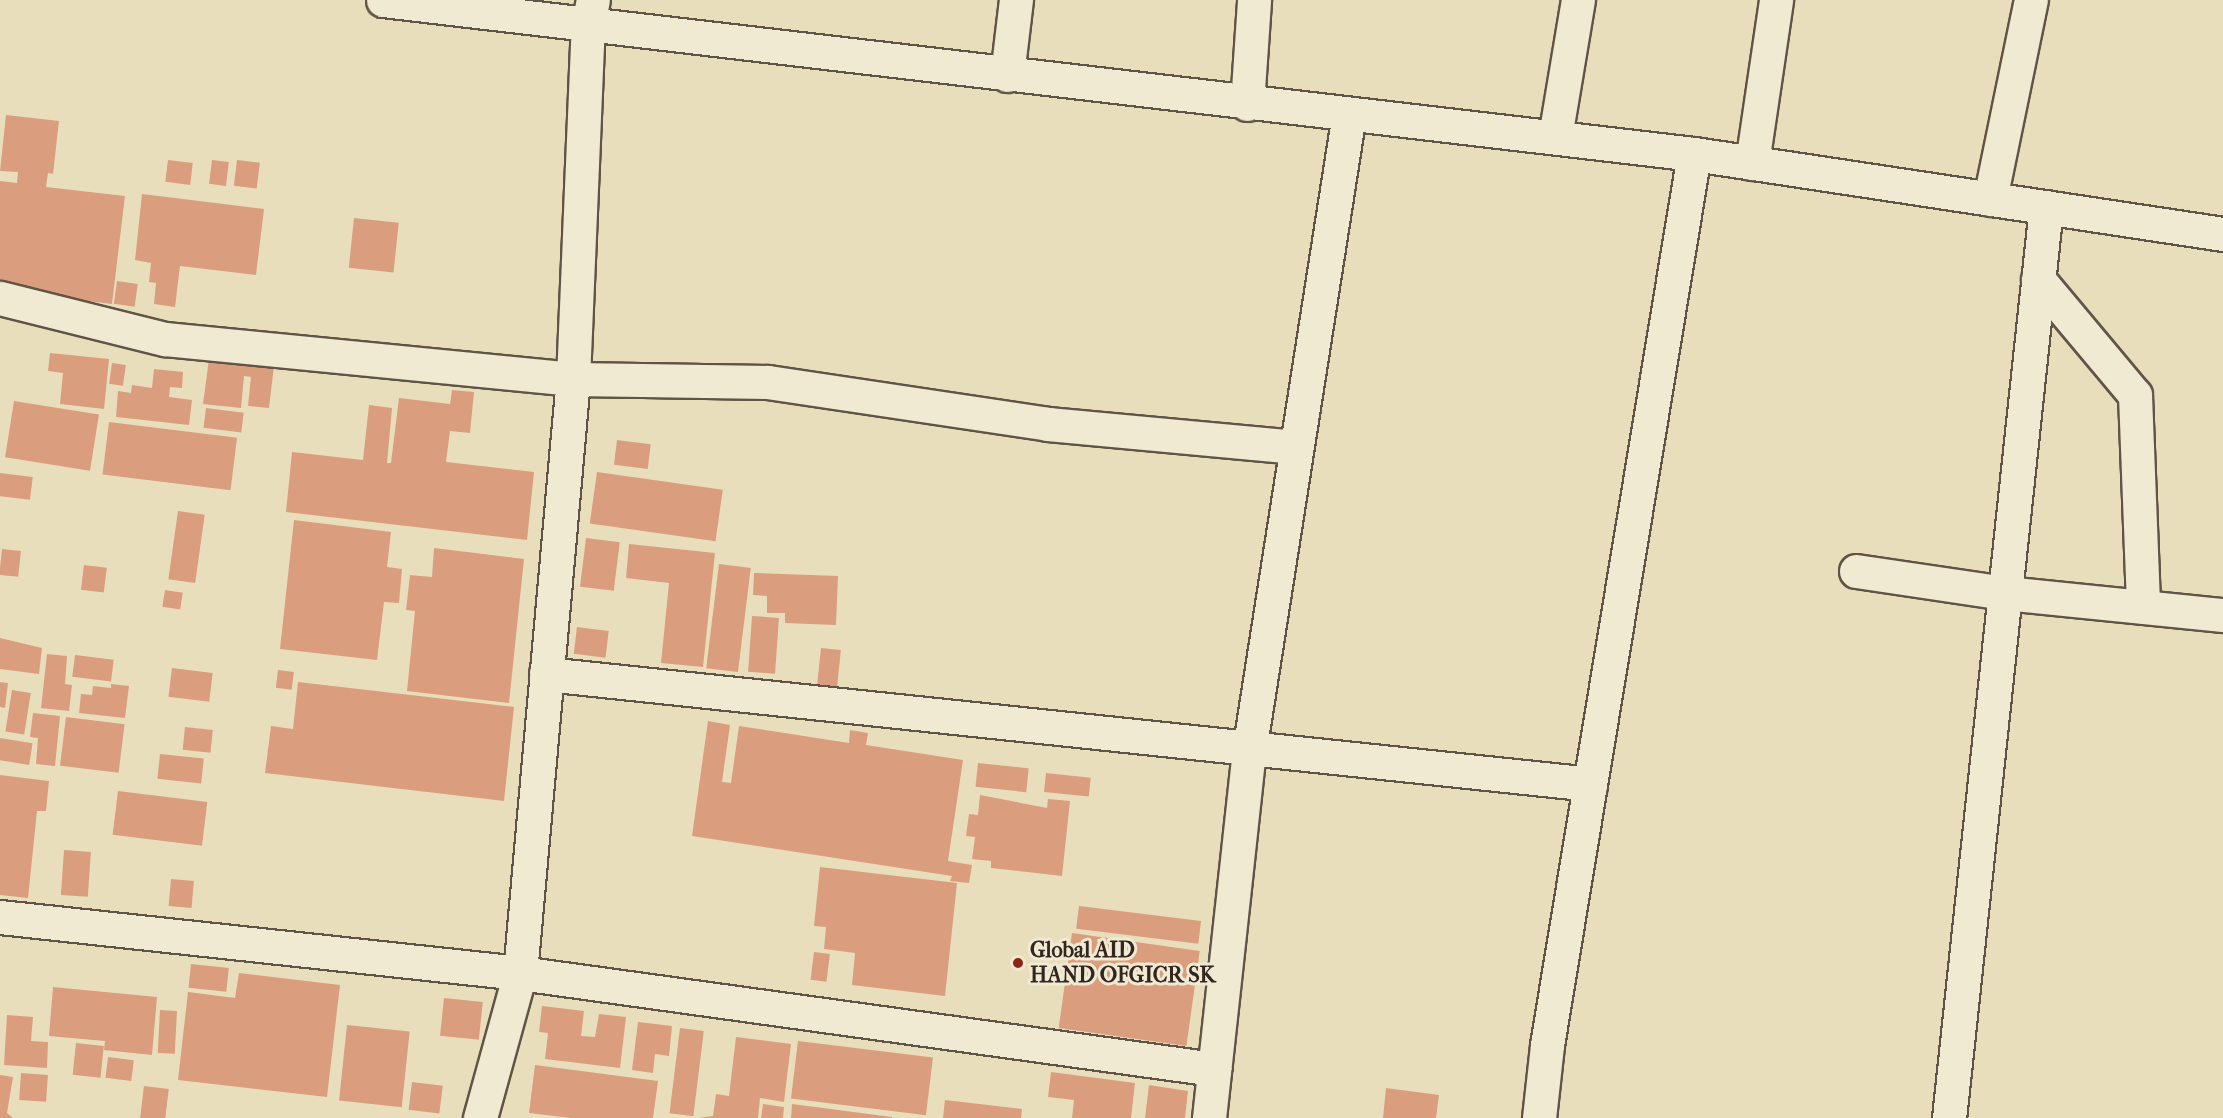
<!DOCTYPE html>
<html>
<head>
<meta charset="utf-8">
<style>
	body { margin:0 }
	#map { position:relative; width:2223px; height:1118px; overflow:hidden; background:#e9debb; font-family:"IM FELL French Canon",serif }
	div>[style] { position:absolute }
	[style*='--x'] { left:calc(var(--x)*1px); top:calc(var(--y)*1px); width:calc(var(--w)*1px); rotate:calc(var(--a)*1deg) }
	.building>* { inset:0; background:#da9e7e; transform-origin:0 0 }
	.roads { filter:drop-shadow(2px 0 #605447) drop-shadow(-2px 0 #605447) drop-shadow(0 2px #605447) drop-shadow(0 -2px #605447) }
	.minor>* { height:33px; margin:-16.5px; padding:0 16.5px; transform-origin:16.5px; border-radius:16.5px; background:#f1ead3 }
	.tertiary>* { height:33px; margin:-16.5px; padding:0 16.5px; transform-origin:16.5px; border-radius:16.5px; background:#f1ead3 }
	.dots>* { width:16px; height:16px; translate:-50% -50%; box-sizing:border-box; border:3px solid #f1ead3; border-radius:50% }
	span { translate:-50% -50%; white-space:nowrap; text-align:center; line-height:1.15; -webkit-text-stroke:6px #f1ead3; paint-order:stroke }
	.poi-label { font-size:22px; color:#332620; font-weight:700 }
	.left { translate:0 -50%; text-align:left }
</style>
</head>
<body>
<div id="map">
	<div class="building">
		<i style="clip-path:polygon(6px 115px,59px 121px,53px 174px,48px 173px,46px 187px,125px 196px,112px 304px,0 290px,0 181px,17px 183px,18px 172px,0 171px)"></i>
		<i style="left:168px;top:160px;width:25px;height:22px;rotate:7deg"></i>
		<i style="left:212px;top:160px;width:17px;height:24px;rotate:7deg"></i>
		<i style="left:237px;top:160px;width:23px;height:26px;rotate:7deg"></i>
		<i style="clip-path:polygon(142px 194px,264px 209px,256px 275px,180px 266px,175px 307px,154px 304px,156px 283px,149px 282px,151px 263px,135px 260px)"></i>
		<i style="left:354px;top:218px;width:45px;height:50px;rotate:6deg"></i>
		<i style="left:117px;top:281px;width:21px;height:23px;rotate:8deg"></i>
		<i style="clip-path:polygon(50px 353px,109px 359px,104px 409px,60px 404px,63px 373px,48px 371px)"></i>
		<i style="clip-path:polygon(209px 359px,274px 366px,269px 408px,248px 406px,251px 377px,244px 376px,241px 408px,203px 404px)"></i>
		<i style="left:112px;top:363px;width:14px;height:21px;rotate:8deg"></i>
		<i style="clip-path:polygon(154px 369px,183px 372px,182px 388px,170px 387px,169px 397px,192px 400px,189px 425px,116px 417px,118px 391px,131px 393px,132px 385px,152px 388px)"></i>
		<i style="clip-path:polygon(452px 390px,474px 392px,470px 433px,450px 431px,446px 462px,534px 472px,527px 540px,286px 512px,292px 452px,363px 460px,369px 405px,392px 408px,387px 463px,391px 463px,399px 398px,450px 404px)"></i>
		<i style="left:14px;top:401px;width:86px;height:57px;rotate:9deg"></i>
		<i style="left:206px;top:408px;width:38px;height:20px;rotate:7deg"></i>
		<i style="left:109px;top:422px;width:129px;height:53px;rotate:7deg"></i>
		<i style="left:617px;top:440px;width:34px;height:25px;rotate:7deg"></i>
		<i style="left:597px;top:472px;width:127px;height:52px;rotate:8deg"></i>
		<i style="left:0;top:473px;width:33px;height:23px;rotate:7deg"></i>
		<i style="left:178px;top:511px;width:27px;height:69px;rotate:8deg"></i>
		<i style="clip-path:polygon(294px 520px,391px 532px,387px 567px,402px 569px,399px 603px,384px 602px,377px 660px,280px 649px)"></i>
		<i style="left:586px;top:538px;width:34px;height:49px;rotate:7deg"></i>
		<i style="clip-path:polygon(629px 544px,715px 553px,703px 667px,661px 663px,669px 583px,626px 578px)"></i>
		<i style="clip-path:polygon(434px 548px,524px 559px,509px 703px,407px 691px,415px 611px,406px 610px,410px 575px,432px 577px)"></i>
		<i style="left:2px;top:549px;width:19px;height:26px;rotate:6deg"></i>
		<i style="left:719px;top:564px;width:32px;height:105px;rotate:7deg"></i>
		<i style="left:84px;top:565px;width:23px;height:25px;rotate:7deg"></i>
		<i style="clip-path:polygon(754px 573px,838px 576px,836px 625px,785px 623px,785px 613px,767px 613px,767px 596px,753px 595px)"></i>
		<i style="left:165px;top:590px;width:18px;height:17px;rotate:9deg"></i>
		<i style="left:752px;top:616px;width:27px;height:56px;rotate:4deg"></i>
		<i style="left:577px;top:627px;width:32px;height:27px;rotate:7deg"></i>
		<i style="clip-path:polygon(0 638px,42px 648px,39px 674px,0 669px)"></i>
		<i style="left:821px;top:648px;width:20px;height:37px;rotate:6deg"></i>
		<i style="clip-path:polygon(47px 654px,67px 656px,65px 684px,72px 685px,69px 711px,41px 708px)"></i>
		<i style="left:75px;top:655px;width:39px;height:22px;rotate:7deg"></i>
		<i style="left:172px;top:668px;width:41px;height:29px;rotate:7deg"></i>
		<i style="left:278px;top:670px;width:16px;height:18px;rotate:7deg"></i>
		<i style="clip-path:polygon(0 682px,8px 683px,5px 708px,0 707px)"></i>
		<i style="clip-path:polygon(298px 682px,514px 707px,504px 801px,265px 773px,271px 726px,293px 729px)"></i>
		<i style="clip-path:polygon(111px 684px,129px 686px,125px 718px,79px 713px,81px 694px,92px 695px,93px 686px,111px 688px)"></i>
		<i style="left:12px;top:690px;width:19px;height:42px;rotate:9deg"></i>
		<i style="clip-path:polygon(33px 713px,60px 716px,55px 766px,36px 764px,38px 738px,30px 737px)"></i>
		<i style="left:66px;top:717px;width:59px;height:49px;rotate:7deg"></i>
		<i style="clip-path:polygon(708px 721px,730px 725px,722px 782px,731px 783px,739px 726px,849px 743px,850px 730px,868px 733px,866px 745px,963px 760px,948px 861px,972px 865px,969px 883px,950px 881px,952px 876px,692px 836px)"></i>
		<i style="left:185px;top:727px;width:28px;height:23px;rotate:6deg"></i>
		<i style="left:0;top:738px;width:33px;height:22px;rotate:9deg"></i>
		<i style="left:160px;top:754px;width:44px;height:25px;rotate:6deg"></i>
		<i style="left:978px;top:763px;width:51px;height:24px;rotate:6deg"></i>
		<i style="left:1046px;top:773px;width:45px;height:19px;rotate:6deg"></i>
		<i style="clip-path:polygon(0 775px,49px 781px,46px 811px,37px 811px,28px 898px,0 895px)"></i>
		<i style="left:118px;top:791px;width:90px;height:44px;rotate:7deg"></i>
		<i style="clip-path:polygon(980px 795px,1047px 808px,1048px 799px,1070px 801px,1062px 876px,991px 868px,991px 861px,972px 859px,975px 837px,966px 836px,969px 814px,978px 815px)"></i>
		<i style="left:64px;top:850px;width:27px;height:45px;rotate:4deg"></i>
		<i style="clip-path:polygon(820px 867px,957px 883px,945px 996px,852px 985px,855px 953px,824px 949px,826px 927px,814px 926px)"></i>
		<i style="left:171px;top:879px;width:23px;height:27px;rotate:5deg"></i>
		<i style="left:1079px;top:906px;width:123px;height:23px;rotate:7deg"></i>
		<i style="left:1072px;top:933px;width:129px;height:96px;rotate:8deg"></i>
		<i style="left:814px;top:952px;width:16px;height:28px;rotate:7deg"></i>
		<i style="left:191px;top:964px;width:38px;height:24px;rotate:6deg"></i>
		<i style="clip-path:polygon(239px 973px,340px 985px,327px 1097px,178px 1080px,188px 992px,235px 998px)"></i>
		<i style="clip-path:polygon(53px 987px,157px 997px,152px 1055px,104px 1050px,105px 1041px,49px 1036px)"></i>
		<i style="left:444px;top:998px;width:39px;height:38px;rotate:6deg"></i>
		<i style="clip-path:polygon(542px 1006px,584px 1011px,581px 1036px,595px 1037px,599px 1014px,626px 1017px,620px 1068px,545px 1059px,548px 1033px,539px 1032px)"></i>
		<i style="left:160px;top:1010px;width:17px;height:43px;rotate:3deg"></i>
		<i style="clip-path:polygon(7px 1015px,33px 1017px,31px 1041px,48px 1042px,47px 1068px,4px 1065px)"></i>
		<i style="clip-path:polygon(638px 1022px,672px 1026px,669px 1056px,655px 1054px,653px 1073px,632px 1070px)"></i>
		<i style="left:347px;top:1025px;width:63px;height:76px;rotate:6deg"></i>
		<i style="left:680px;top:1028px;width:24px;height:86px;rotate:7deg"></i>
		<i style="clip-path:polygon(736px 1037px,791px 1044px,784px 1102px,760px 1098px,758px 1118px,698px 1118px,713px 1116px,716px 1094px,729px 1096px)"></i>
		<i style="left:798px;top:1041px;width:136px;height:58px;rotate:7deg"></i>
		<i style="left:76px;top:1043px;width:28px;height:32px;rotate:6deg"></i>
		<i style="left:108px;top:1057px;width:26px;height:21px;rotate:7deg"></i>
		<i style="clip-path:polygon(535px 1065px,658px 1081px,653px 1118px,571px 1118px,529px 1113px)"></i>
		<i style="clip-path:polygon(1051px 1072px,1135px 1083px,1131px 1118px,1072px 1118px,1074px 1100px,1048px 1097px)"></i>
		<i style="left:21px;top:1073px;width:27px;height:27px;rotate:4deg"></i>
		<i style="clip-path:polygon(0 1075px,13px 1077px,7px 1113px,13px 1118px,0 1118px)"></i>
		<i style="left:412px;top:1082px;width:31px;height:28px;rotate:7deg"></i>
		<i style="clip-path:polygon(1149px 1085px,1188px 1091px,1185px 1118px,1145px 1118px)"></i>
		<i style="left:144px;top:1086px;width:25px;height:32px;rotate:7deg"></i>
		<i style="clip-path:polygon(1386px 1088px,1439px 1095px,1436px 1118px,1383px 1118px)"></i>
		<i style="clip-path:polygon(945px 1100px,1022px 1109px,1021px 1118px,943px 1118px)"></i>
		<i style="clip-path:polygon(763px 1104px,784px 1107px,783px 1118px,761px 1118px)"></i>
		<i style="clip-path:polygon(792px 1104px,892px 1117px,892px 1118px,791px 1118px)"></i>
	</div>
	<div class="roads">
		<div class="minor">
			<i style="--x:1007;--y:75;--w:76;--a:-83.2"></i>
			<i style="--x:1247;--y:104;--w:104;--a:-86.1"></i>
			<i style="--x:1555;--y:137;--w:139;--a:-80.5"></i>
			<i style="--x:1752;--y:163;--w:165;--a:-81.6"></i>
			<i style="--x:1990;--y:199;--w:203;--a:-78.4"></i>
			<i style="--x:2038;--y:279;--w:151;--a:50.1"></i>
			<i style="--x:2135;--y:395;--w:212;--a:87.8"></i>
			<i style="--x:0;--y:298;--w:170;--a:14"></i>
			<i style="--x:165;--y:339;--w:410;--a:5.6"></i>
			<i style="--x:573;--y:379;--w:195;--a:0.9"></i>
			<i style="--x:768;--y:382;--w:283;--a:8.5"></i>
			<i style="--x:1048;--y:424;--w:249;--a:5.3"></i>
			<i style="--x:1856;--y:571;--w:151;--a:8.4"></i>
			<i style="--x:2005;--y:593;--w:219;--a:5.8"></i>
			<i style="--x:546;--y:674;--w:1050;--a:6.01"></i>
			<i style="--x:0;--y:917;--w:523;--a:6.15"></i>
			<i style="--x:520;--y:973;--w:701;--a:7.88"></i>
			<i style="--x:480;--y:1118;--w:150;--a:-74.6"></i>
			<i style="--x:520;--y:973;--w:596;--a:-84.9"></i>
			<i style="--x:573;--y:379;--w:354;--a:-87.6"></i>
			<i style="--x:588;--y:25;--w:25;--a:-79"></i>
			<i style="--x:1209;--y:1118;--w:369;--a:-83.8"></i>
			<i style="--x:1249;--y:751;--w:645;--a:-81.08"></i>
			<i style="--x:1539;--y:1118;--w:73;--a:-83.7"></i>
			<i style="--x:1547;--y:1045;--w:903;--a:-80.63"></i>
			<i style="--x:1949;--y:1118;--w:916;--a:-83.92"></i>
		</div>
		<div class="tertiary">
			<i style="--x:383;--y:0;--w:1320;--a:6.7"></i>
			<i style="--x:1694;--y:154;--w:535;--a:8.6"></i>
		</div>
	</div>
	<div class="dots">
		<i style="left:1018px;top:963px;background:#8f2418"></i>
	</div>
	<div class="poi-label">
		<span class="left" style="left:1030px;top:963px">Global AID<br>HAND OFGICR SK</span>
	</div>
</div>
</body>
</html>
